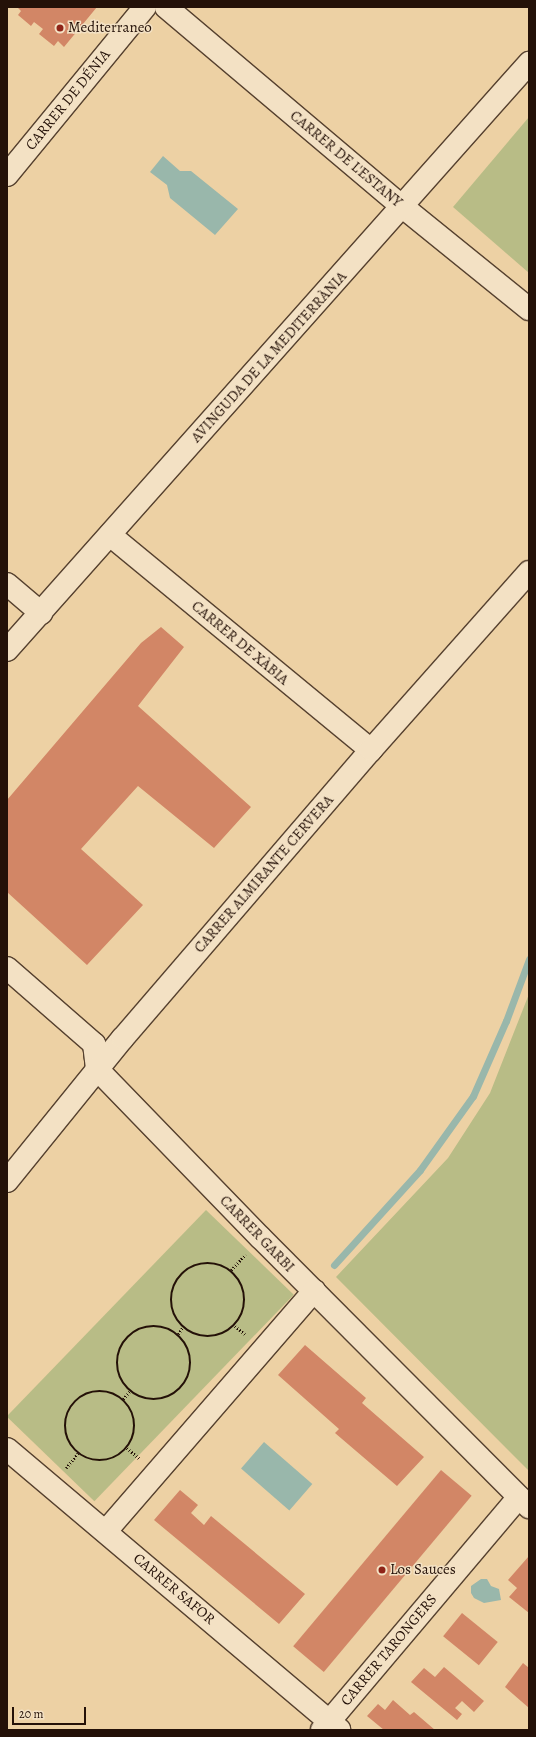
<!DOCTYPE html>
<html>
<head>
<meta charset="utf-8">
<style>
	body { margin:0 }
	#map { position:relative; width:536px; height:1737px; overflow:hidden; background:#edd1a4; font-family:Alegreya,serif }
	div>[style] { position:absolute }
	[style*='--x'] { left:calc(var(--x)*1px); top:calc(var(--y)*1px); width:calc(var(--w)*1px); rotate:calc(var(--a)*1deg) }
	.green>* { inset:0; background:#b8bc86; transform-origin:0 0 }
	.water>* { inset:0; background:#99b7ab; transform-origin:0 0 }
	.stream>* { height:7px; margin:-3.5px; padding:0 3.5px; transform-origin:3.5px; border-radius:3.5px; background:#99b7ab }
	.building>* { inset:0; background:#d28666; transform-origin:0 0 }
	.path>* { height:2.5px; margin-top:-1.25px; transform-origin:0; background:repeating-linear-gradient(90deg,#241108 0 1px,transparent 0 3px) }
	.path>.ring { margin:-1.25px; padding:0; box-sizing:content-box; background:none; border:2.5px solid #241108; border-radius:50% }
	.roads { filter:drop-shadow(1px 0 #56412f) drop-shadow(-1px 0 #56412f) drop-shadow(0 1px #56412f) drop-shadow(0 -1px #56412f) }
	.street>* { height:22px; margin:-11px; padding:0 11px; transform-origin:11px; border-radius:11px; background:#f3e1c4 }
	.dots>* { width:11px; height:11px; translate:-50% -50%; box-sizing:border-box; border:2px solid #f3e1c4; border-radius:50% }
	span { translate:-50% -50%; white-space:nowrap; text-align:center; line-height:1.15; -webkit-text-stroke:3px #f3e1c4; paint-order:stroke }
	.poi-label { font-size:15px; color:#241108 }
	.left { translate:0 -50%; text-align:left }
	.street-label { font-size:15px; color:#241108 }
	.frame { position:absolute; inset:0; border:8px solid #241108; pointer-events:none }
	.scale { position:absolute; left:12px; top:1707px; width:74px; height:18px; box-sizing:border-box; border:2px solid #241108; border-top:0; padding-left:5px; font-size:12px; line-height:14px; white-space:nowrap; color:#241108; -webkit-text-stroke:3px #f3e1c4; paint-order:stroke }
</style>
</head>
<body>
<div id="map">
	<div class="green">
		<i style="clip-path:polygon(529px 117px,529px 273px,453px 207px)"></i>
		<i style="clip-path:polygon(529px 994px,529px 1471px,336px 1277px,448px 1158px,490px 1093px)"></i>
		<i style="left:206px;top:1210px;width:122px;height:287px;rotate:44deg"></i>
	</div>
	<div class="water">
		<i style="clip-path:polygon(163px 156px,180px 171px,191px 171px,238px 209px,215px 235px,170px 198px,167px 185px,150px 172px)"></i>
		<i style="left:264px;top:1442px;width:64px;height:35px;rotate:41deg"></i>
		<i style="clip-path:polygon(481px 1579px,487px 1579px,491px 1586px,499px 1589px,501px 1600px,484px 1603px,474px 1598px,471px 1593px,471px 1586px)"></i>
	</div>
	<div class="stream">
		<i style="--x:334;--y:1265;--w:128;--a:-47.8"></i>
		<i style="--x:420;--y:1170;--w:91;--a:-54.4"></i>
		<i style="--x:473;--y:1096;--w:82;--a:-66.3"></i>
		<i style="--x:506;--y:1021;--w:66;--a:-69.6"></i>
	</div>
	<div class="building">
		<i style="clip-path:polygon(17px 7px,97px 7px,64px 47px,58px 41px,54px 46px,39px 34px,43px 29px,34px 22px,31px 26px,18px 15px,21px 11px)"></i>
		<i style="clip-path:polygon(161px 627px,184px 647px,138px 706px,251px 807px,214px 848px,138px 786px,81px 849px,143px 905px,87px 965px,7px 892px,7px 800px,141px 643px)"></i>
		<i style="clip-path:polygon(305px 1345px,366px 1398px,362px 1403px,424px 1457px,397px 1486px,335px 1433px,339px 1429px,278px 1375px)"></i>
		<i style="left:441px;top:1470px;width:40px;height:230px;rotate:40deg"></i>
		<i style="clip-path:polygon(180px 1490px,198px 1505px,191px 1513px,204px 1525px,211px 1516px,305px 1594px,279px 1624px,154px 1520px)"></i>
		<i style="clip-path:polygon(529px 1556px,529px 1613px,509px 1597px,517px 1588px,508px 1580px)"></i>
		<i style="left:462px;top:1613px;width:46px;height:30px;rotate:39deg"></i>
		<i style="clip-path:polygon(523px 1663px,529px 1668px,529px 1708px,505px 1687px)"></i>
		<i style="clip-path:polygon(444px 1667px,484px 1701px,474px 1712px,462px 1701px,455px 1708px,462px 1714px,457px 1720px,411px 1682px,424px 1668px,435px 1677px)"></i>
		<i style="clip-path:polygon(393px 1700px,410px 1715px,414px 1712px,435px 1730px,384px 1730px,367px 1716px,378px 1704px,385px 1710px)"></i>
	</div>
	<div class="path">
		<i class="ring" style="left:171px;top:1263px;width:71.5px;height:71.5px"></i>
		<i style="--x:231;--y:1270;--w:21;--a:-47"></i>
		<i class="ring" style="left:117px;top:1326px;width:71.5px;height:71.5px"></i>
		<i style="--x:235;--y:1326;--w:13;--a:39"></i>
		<i style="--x:178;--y:1334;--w:9;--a:-54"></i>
		<i class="ring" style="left:65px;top:1391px;width:67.5px;height:67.5px"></i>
		<i style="--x:123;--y:1399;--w:11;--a:-49"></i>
		<i style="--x:127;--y:1448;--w:16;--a:40"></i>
		<i style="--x:66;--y:1468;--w:19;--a:-51"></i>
	</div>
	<div class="roads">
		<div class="street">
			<i style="--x:166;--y:7;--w:310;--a:40.2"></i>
			<i style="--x:403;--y:207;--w:162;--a:39"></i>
			<i style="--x:7;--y:175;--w:217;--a:-50.6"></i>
			<i style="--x:110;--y:535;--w:338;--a:39.5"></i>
			<i style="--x:7;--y:584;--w:45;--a:40.5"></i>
			<i style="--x:7;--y:650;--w:786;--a:-48.35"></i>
			<i style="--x:7;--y:968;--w:116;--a:41.1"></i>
			<i style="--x:94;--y:1044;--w:25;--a:83"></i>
			<i style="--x:97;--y:1069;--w:235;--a:45.9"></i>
			<i style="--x:261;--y:1238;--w:380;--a:45.1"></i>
			<i style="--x:7;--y:1181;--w:184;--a:-51"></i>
			<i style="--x:123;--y:1038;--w:380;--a:-49.3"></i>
			<i style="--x:371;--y:750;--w:238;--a:-48.4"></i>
			<i style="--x:7;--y:1449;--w:435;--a:40.2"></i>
			<i style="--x:106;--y:1531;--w:318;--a:-49.1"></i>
			<i style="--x:322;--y:1730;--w:305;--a:-49.8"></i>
		</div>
	</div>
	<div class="dots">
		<i style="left:60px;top:28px;background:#8f2418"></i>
		<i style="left:382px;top:1570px;background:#8f2418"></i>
	</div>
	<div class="poi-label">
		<span class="left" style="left:68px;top:28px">Mediterraneo</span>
		<span class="left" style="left:390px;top:1570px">Los Sauces</span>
	</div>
	<div class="street-label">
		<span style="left:68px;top:100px;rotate:-51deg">CARRER DE DÉNIA</span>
		<span style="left:346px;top:159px;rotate:40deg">CARRER DE L'ESTANY</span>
		<span style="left:269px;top:357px;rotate:-48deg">AVINGUDA DE LA MEDITERRÀNIA</span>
		<span style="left:240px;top:643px;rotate:40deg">CARRER DE XÀBIA</span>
		<span style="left:264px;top:874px;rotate:-49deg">CARRER ALMIRANTE CERVERA</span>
		<span style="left:257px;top:1234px;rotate:46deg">CARRER GARBI</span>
		<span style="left:174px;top:1589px;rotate:40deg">CARRER SAFOR</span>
		<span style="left:389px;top:1650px;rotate:-50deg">CARRER TARONGERS</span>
	</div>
	<div class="frame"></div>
	<div class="scale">20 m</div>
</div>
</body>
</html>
